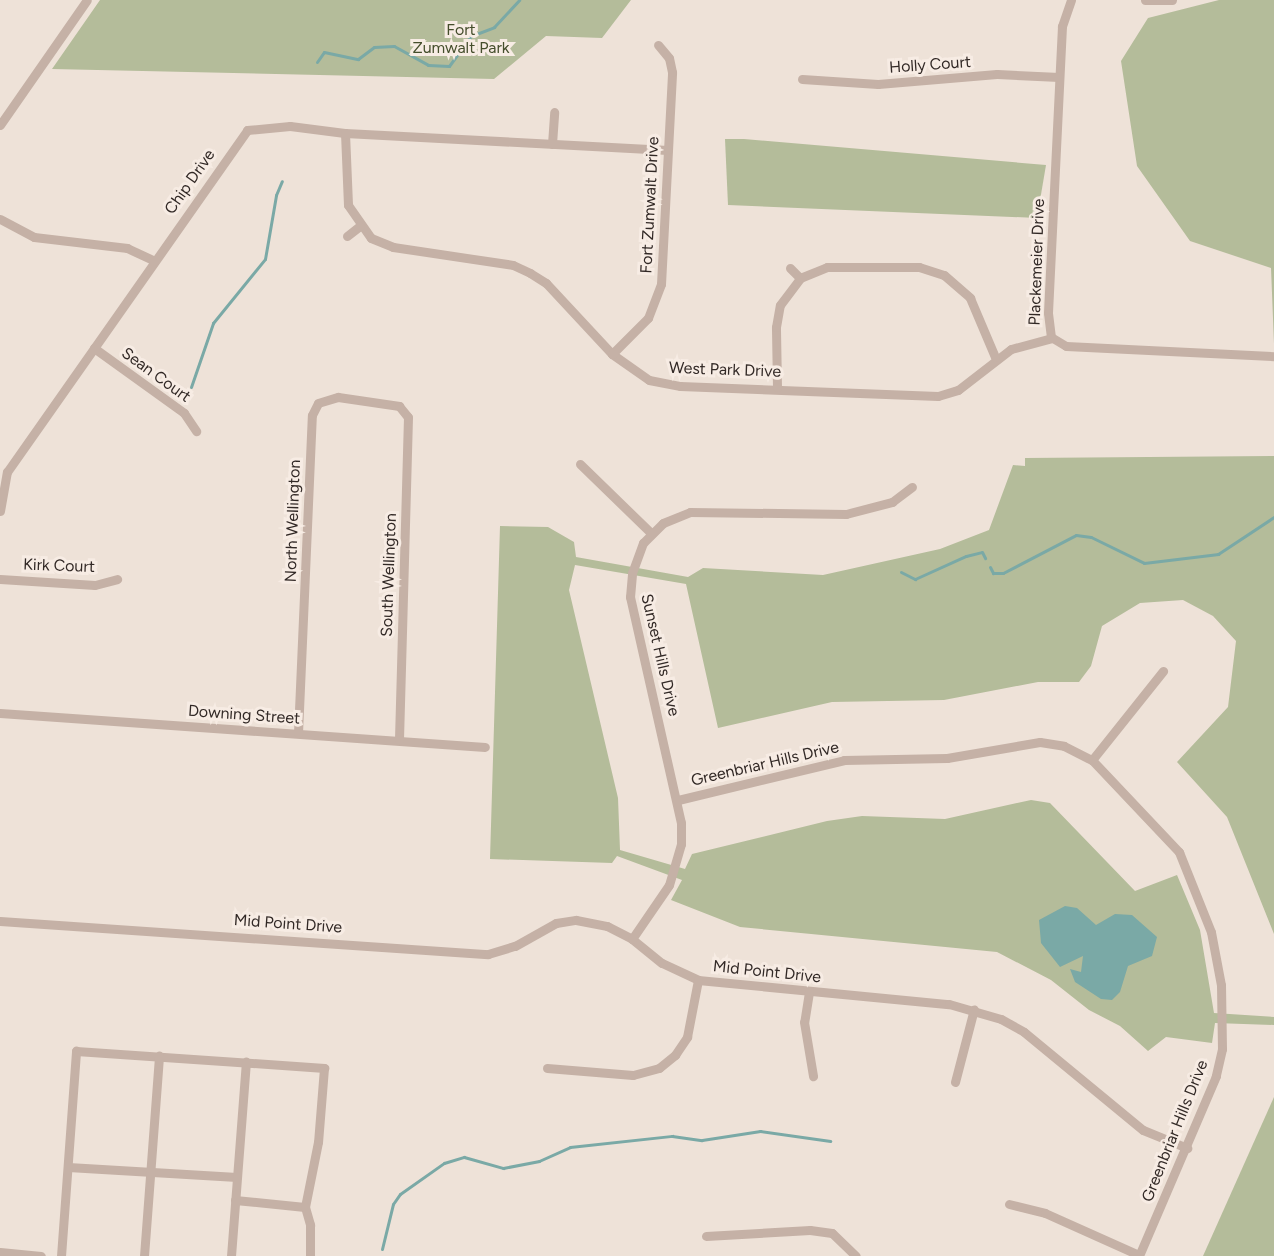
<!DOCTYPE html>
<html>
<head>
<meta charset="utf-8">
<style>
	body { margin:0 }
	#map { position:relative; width:1274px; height:1256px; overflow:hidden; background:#eee2d8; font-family:Figtree,sans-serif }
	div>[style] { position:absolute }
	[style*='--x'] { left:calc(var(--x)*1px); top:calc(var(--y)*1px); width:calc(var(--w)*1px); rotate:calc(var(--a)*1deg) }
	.green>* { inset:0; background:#b4bc9a }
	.water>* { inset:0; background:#7aa9a6 }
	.stream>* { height:3px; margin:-1.5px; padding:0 1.5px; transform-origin:1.5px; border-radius:1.5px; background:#7aa9a6 }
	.minor>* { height:9px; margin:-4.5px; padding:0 4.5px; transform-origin:4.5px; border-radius:4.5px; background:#c5b1a6 }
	span { translate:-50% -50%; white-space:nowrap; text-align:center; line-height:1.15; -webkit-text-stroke:6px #f7ece4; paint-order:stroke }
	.park-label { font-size:16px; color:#454e2c }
	.street-label { font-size:16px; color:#322926 }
</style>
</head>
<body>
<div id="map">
	<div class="green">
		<i style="clip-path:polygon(100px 0,631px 0,602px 38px,546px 36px,494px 79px,52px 69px)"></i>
		<i style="clip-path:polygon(1219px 0,1274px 0,1274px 344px,1271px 268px,1190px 241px,1137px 166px,1121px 61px,1148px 18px)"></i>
		<i style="clip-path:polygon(725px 139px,744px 139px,1046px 165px,1037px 218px,728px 205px)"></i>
		<i style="clip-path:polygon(1274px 456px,1274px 934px,1227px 817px,1177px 762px,1228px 707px,1236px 641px,1213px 616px,1183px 600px,1140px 603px,1102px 626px,1091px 666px,1079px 682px,1038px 682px,944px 700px,832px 702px,718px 728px,686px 584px,575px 565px,569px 590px,618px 798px,620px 850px,685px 869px,692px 854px,827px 821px,862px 816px,945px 819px,1031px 800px,1050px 803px,1135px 891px,1177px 875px,1200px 930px,1214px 1013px,1274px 1017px,1274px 1025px,1215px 1023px,1212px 1043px,1166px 1037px,1148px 1051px,1120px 1026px,1089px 1010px,1051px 980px,997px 952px,740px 927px,671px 900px,682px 880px,617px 856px,612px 863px,490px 859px,500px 526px,548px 527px,574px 542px,576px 557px,688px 577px,703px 568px,823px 575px,940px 549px,989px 530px,1013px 465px,1025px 466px,1025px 458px)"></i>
		<i style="clip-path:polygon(1274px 1097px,1274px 1256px,1203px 1256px)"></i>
	</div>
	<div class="water">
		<i style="clip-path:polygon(1065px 906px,1077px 908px,1096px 925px,1115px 914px,1132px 915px,1157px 937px,1152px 956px,1128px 966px,1120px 992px,1112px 1000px,1101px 999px,1075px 982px,1070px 969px,1081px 972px,1083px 956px,1060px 967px,1041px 943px,1039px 920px)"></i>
	</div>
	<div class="stream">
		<i style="--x:317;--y:62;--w:12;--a:-55"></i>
		<i style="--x:324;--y:52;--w:35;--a:12"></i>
		<i style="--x:358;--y:59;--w:20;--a:-37"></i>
		<i style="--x:374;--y:47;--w:20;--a:-3"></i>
		<i style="--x:394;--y:46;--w:39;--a:29"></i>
		<i style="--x:428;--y:65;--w:21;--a:3"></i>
		<i style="--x:449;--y:66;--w:37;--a:-54"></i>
		<i style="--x:471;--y:36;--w:25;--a:-21"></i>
		<i style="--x:494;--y:27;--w:37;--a:-47"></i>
		<i style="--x:191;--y:387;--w:68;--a:-71"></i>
		<i style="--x:213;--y:323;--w:82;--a:-50.9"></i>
		<i style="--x:265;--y:259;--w:65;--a:-80.2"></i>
		<i style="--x:276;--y:195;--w:15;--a:-67"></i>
		<i style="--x:990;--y:567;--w:7;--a:63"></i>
		<i style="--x:993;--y:573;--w:10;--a:0"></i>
		<i style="--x:1003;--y:573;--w:82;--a:-27.5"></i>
		<i style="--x:1076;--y:535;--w:15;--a:8"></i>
		<i style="--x:1091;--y:537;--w:59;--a:26.1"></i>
		<i style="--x:1144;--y:563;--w:75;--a:-6.9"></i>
		<i style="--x:1218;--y:554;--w:67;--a:-33.5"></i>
		<i style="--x:901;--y:572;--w:16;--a:27"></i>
		<i style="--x:915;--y:579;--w:56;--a:-24.3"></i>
		<i style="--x:966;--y:556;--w:16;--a:-14"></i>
		<i style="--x:982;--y:552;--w:7;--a:63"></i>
		<i style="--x:382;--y:1249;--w:46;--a:-76.3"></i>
		<i style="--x:393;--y:1204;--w:12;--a:-55"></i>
		<i style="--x:400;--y:1194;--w:54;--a:-35.2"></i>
		<i style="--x:444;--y:1163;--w:21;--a:-17"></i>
		<i style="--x:464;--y:1157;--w:41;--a:15.8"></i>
		<i style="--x:503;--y:1168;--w:37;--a:-11"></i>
		<i style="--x:539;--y:1161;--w:34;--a:-24"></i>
		<i style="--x:570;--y:1147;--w:103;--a:-6.2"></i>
		<i style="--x:672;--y:1136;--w:30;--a:8"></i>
		<i style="--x:702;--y:1140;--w:59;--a:-8.8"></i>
		<i style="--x:760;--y:1131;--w:71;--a:8.1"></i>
	</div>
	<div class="minor">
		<i style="--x:1071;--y:0;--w:28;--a:109"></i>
		<i style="--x:1062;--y:26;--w:287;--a:92.8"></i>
		<i style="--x:1048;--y:313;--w:24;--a:83"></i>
		<i style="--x:1051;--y:337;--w:17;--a:31"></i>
		<i style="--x:1066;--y:346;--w:208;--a:2.8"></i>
		<i style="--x:1145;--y:0;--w:27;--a:0"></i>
		<i style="--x:802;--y:79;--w:76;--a:3.8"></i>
		<i style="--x:878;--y:84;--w:119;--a:-4.8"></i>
		<i style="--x:997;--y:74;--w:62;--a:2.8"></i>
		<i style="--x:0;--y:125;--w:152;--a:-55.2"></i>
		<i style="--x:345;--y:133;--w:72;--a:87.6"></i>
		<i style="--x:348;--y:205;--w:40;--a:55.1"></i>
		<i style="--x:371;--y:238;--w:24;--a:22"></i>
		<i style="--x:393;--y:247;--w:121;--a:8.5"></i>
		<i style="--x:513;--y:265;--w:19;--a:25"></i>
		<i style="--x:530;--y:273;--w:19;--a:32"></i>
		<i style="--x:546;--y:283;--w:97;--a:47.1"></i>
		<i style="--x:612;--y:354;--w:45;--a:35.1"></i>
		<i style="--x:649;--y:380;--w:32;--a:11"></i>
		<i style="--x:680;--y:386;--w:258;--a:2.2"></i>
		<i style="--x:938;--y:396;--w:21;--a:-17"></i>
		<i style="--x:958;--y:390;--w:67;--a:-37.7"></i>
		<i style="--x:1011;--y:349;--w:42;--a:-15"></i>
		<i style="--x:552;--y:144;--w:32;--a:-86"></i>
		<i style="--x:0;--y:219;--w:38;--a:28"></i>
		<i style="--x:34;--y:237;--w:94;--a:6.7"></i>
		<i style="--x:127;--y:248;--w:29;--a:25"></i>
		<i style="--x:347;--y:236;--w:16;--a:-38"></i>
		<i style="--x:790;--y:268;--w:14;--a:45"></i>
		<i style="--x:94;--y:348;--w:111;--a:35.8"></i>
		<i style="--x:184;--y:413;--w:22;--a:56"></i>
		<i style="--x:612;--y:354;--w:51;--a:-45"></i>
		<i style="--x:648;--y:318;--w:36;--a:-69"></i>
		<i style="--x:661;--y:284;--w:212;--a:-87"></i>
		<i style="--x:672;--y:72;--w:14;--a:-102"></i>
		<i style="--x:669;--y:58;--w:17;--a:-130"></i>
		<i style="--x:777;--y:387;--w:60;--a:-91"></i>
		<i style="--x:776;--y:327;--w:22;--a:-80"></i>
		<i style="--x:780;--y:305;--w:34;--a:-53"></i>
		<i style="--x:800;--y:278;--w:29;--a:-22"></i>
		<i style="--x:827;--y:267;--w:92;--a:0"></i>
		<i style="--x:919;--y:267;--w:26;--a:18"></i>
		<i style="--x:944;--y:275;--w:35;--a:41"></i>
		<i style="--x:970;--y:298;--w:64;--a:67"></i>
		<i style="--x:580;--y:464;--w:99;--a:44.2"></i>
		<i style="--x:0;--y:511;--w:40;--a:-80"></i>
		<i style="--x:7;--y:472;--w:418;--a:-54.9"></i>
		<i style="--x:247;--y:130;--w:43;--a:-5.3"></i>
		<i style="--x:290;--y:126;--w:55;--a:7.3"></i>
		<i style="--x:345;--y:133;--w:323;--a:3"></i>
		<i style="--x:0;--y:579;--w:95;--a:3.6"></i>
		<i style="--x:95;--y:585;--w:23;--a:-15"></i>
		<i style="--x:0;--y:713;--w:486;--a:4"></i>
		<i style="--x:298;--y:733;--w:318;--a:-87.5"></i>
		<i style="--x:312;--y:415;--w:13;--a:-63"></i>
		<i style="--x:318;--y:403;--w:21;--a:-17"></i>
		<i style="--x:338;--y:397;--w:62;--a:8.4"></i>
		<i style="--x:399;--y:406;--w:14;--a:51"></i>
		<i style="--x:408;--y:417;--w:323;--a:91.6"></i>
		<i style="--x:1092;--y:760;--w:114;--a:-51.4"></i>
		<i style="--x:678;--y:800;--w:171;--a:-13.5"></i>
		<i style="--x:844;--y:760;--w:103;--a:-1.1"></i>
		<i style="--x:947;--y:758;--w:94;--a:-9.8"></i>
		<i style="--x:1040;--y:742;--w:24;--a:9"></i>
		<i style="--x:1064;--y:746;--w:31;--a:27"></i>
		<i style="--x:1092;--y:760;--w:127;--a:46.6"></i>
		<i style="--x:1179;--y:852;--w:86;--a:68.2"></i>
		<i style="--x:1211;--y:932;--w:54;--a:79.3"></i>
		<i style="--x:1221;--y:985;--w:64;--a:89.1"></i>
		<i style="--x:1222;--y:1049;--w:28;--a:103"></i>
		<i style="--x:1216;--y:1076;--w:196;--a:113.2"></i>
		<i style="--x:0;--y:921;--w:489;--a:3.9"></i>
		<i style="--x:488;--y:954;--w:28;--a:-17"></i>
		<i style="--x:515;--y:946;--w:47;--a:-29.3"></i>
		<i style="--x:556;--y:923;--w:20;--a:-9"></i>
		<i style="--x:576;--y:920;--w:32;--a:11"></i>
		<i style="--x:607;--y:926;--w:28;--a:27"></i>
		<i style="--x:632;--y:939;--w:38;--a:39"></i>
		<i style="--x:662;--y:963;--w:40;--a:25"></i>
		<i style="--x:698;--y:980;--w:252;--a:5.5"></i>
		<i style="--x:949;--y:1004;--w:54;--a:16.1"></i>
		<i style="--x:1001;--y:1019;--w:26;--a:29"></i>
		<i style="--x:1024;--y:1032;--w:154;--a:39.5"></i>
		<i style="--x:1143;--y:1130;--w:48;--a:22.2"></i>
		<i style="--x:632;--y:939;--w:65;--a:-55.6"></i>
		<i style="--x:669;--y:885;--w:43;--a:-73.7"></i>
		<i style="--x:681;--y:844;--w:21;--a:-90"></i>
		<i style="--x:681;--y:823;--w:232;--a:-102.7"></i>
		<i style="--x:630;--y:597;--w:24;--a:-85"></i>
		<i style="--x:632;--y:573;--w:32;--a:-70"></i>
		<i style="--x:643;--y:543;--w:28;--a:-45"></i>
		<i style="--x:663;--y:523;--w:29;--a:-22"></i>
		<i style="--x:690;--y:512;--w:156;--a:0.7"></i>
		<i style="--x:846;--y:514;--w:48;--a:-14.6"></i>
		<i style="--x:892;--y:502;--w:25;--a:-37"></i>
		<i style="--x:809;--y:992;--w:30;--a:99"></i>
		<i style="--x:804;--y:1022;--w:55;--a:80.5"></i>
		<i style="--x:547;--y:1068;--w:86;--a:4.7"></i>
		<i style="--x:633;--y:1075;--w:27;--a:-15"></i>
		<i style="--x:659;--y:1068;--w:21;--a:-39"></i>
		<i style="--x:675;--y:1055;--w:22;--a:-56"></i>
		<i style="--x:687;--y:1037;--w:58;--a:-79.1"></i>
		<i style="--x:955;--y:1082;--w:75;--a:-75.4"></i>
		<i style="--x:68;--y:1167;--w:169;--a:3.4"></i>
		<i style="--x:235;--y:1200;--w:70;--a:5.7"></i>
		<i style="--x:1009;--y:1204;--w:37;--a:14"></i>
		<i style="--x:1045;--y:1213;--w:103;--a:24.1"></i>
		<i style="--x:706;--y:1236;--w:104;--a:-3.3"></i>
		<i style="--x:810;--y:1230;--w:22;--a:8"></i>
		<i style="--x:832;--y:1233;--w:33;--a:44"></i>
		<i style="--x:0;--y:1252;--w:41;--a:5.6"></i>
		<i style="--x:61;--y:1256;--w:206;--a:-85.8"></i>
		<i style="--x:76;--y:1051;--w:249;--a:3.9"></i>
		<i style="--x:324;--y:1068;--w:74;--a:94.6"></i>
		<i style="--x:318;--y:1142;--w:66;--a:101.3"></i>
		<i style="--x:305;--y:1207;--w:19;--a:74"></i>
		<i style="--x:310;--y:1225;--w:31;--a:90"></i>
		<i style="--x:144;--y:1256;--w:201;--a:-85.7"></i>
		<i style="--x:231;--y:1256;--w:195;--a:-85.6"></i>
	</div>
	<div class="park-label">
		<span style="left:461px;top:39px">Fort<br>Zumwalt Park</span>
	</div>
	<div class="street-label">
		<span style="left:930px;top:65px;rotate:-4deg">Holly Court</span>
		<span style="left:190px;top:182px;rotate:-55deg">Chip Drive</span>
		<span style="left:650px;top:205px;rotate:-87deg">Fort Zumwalt Drive</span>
		<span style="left:1037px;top:262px;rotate:-88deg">Plackemeier Drive</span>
		<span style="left:725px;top:370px;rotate:2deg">West Park Drive</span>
		<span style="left:156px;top:375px;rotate:36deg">Sean Court</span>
		<span style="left:293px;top:521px;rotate:-88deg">North Wellington</span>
		<span style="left:59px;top:566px;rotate:2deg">Kirk Court</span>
		<span style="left:389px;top:575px;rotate:-88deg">South Wellington</span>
		<span style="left:660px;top:655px;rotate:77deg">Sunset Hills Drive</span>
		<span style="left:244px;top:715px;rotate:4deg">Downing Street</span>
		<span style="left:765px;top:764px;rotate:-13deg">Greenbriar Hills Drive</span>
		<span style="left:288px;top:924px;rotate:4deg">Mid Point Drive</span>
		<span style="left:767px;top:972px;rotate:6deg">Mid Point Drive</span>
		<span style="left:1175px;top:1131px;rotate:-68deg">Greenbriar Hills Drive</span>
	</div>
</div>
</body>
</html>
